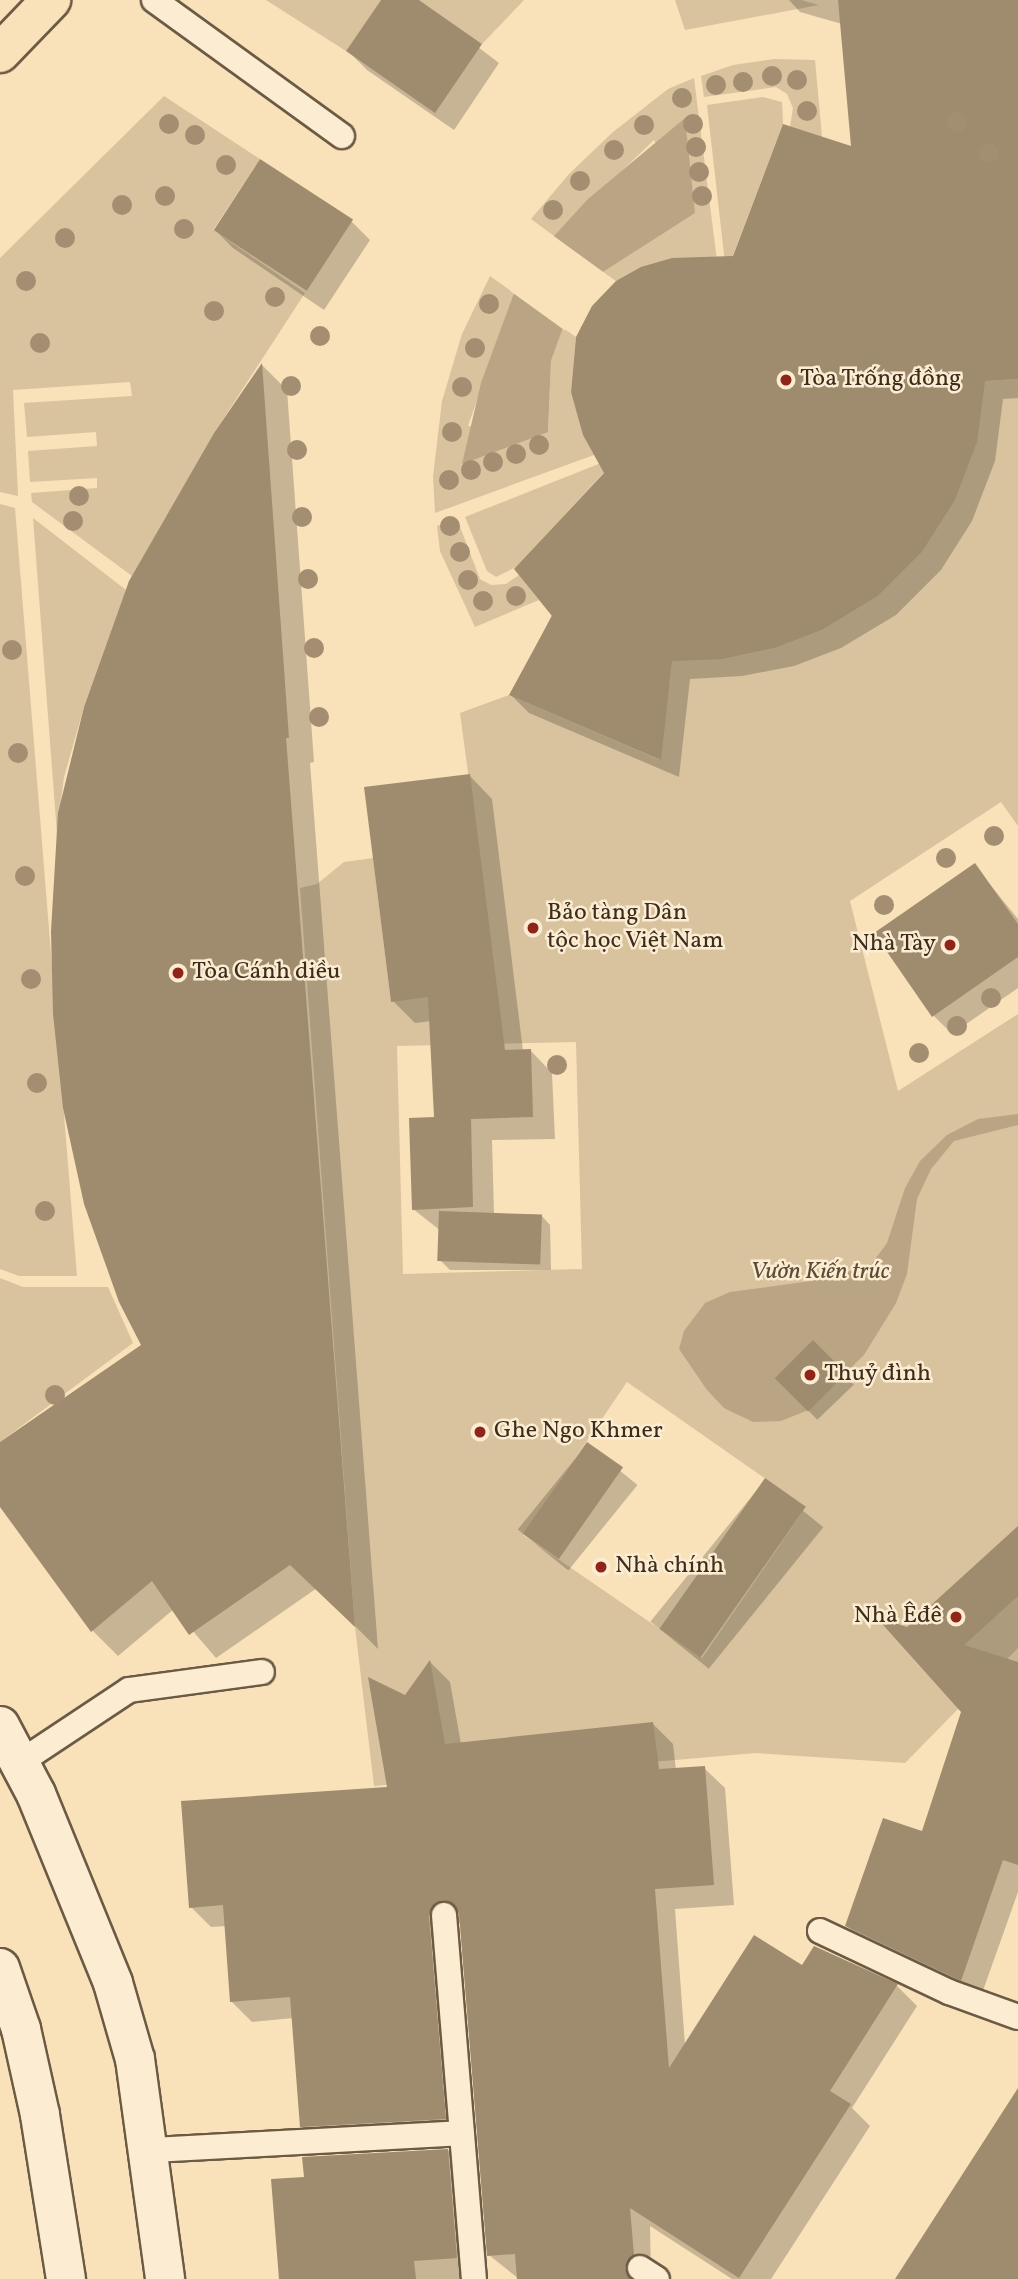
<!DOCTYPE html>
<html>
<head>
<meta charset="utf-8">
<style>
	body { margin:0 }
	#map { position:relative; width:1018px; height:2279px; overflow:hidden; background:#f9e1b9; font-family:Vollkorn,serif }
	div>[style] { position:absolute }
	[style*='--x'] { left:calc(var(--x)*1px); top:calc(var(--y)*1px); width:calc(var(--w)*1px); rotate:calc(var(--a)*1deg) }
	.green>* { inset:0; background:#d9c29e }
	.water>* { inset:0; background:#b9a484 }
	.pier>* { inset:0; background:#f9e1b9; transform-origin:0 0 }
	.shadow>* { inset:0; background:#0003; transform-origin:0 0 }
	.building>* { inset:0; background:#9f8b6e; transform-origin:0 0 }
	.roads { filter:drop-shadow(2px 0 #6c5a44) drop-shadow(-2px 0 #6c5a44) drop-shadow(0 2px #6c5a44) drop-shadow(0 -2px #6c5a44) }
	.service>* { height:24px; margin:-12px; padding:0 12px; transform-origin:12px; border-radius:12px; background:#fbecd2 }
	.secondary>* { height:38px; margin:-19px; padding:0 19px; transform-origin:19px; border-radius:19px; background:#fbecd2 }
	.primary>* { height:38px; margin:-19px; padding:0 19px; transform-origin:19px; border-radius:19px; background:#f9e1b9 }
	.trees>* { width:20px; height:20px; margin:-10px; border-radius:50%; background:#a38e72 }
	.dots>* { width:19px; height:19px; translate:-50% -50%; box-sizing:border-box; border:4px solid #fbecd2; border-radius:50% }
	span { translate:-50% -50%; white-space:nowrap; text-align:center; line-height:1.15; -webkit-text-stroke:5px #fbecd2; paint-order:stroke }
	.poi-label { font-size:24px; color:#3d2d1d }
	.left { translate:0 -50%; text-align:left }
	.right { translate:-100% -50%; text-align:right }
	.park-label { font-size:24px; color:#5c4b37; font-style:italic }
</style>
</head>
<body>
<div id="map">
	<div class="green">
		<i style="clip-path:polygon(266px 0,381px 0,346px 51px)"></i>
		<i style="clip-path:polygon(419px 0,524px 0,482px 44px)"></i>
		<i style="clip-path:polygon(675px 0,801px 0,819px 5px,685px 30px)"></i>
		<i style="clip-path:polygon(775px 59px,815px 60px,822px 137px,790px 127px,793px 108px,787px 94px,776px 87px,704px 97px,701px 76px,733px 65px)"></i>
		<i style="clip-path:polygon(694px 78px,717px 261px,616px 281px,603px 272px,694px 213px,654px 140px,554px 236px,531px 219px,569px 174px,613px 132px,668px 89px)"></i>
		<i style="clip-path:polygon(164px 96px,260px 159px,213px 230px,305px 293px,214px 433px,132px 576px,32px 502px,31px 493px,97px 488px,97px 478px,30px 482px,28px 451px,97px 446px,96px 432px,27px 437px,24px 403px,132px 396px,130px 382px,13px 390px,18px 496px,0 492px,0 258px)"></i>
		<i style="clip-path:polygon(763px 97px,782px 102px,783px 124px,730px 263px,725px 263px,707px 105px)"></i>
		<i style="clip-path:polygon(490px 276px,514px 293px,468px 426px,548px 432px,551px 361px,563px 328px,576px 337px,571px 392px,594px 455px,435px 513px,433px 476px,442px 401px,462px 334px)"></i>
		<i style="clip-path:polygon(evenodd,1018px 379px,1018px 826px,1001px 802px,850px 901px,898px 1091px,1018px 1014px,1018px 1648px,905px 1763px,756px 1753px,374px 1786px,355px 1627px,300px 888px,317px 884px,344px 862px,373px 858px,391px 1001px,497px 989px,460px 713px,509px 695px,660px 760px,672px 659px,723px 659px,775px 648px,822px 630px,878px 596px,922px 552px,954px 502px,984px 381px,1018px 379px,576px 1042px,582px 1269px,403px 1274px,397px 1046px,576px 1042px,1018px 379px,627px 1382px,806px 1507px,702px 1658px,523px 1535px,627px 1382px)"></i>
		<i style="clip-path:polygon(601px 463px,607px 469px,516px 567px,496px 577px,487px 571px,465px 517px)"></i>
		<i style="clip-path:polygon(0 504px,15px 508px,77px 1276px,19px 1276px,0 1269px)"></i>
		<i style="clip-path:polygon(33px 518px,126px 590px,84px 707px,64px 777px,57px 834px)"></i>
		<i style="clip-path:polygon(457px 519px,480px 579px,491px 585px,506px 584px,519px 575px,539px 600px,475px 627px,440px 551px,437px 526px)"></i>
		<i style="clip-path:polygon(0 1278px,23px 1287px,108px 1287px,133px 1343px,0 1442px)"></i>
	</div>
	<div class="water">
		<i style="clip-path:polygon(685px 118px,695px 213px,603px 272px,563px 328px,551px 361px,548px 432px,462px 464px,481px 383px,514px 293px,554px 236px,588px 199px)"></i>
		<i style="clip-path:polygon(1018px 1114px,1018px 1125px,954px 1141px,931px 1169px,917px 1199px,907px 1274px,896px 1303px,864px 1355px,806px 1411px,781px 1421px,753px 1422px,724px 1408px,707px 1390px,679px 1349px,684px 1331px,705px 1303px,730px 1292px,811px 1281px,870px 1266px,887px 1243px,905px 1188px,920px 1161px,947px 1135px,978px 1119px)"></i>
	</div>
	<div class="pier">
		<i style="left:551px;top:234px;width:68px;height:70px;rotate:36deg"></i>
	</div>
	<div class="shadow">
		<i style="clip-path:polygon(383px 0,416px 0,499px 63px,454px 130px,367px 70px,348px 51px)"></i>
		<i style="clip-path:polygon(789px 0,1018px 0,1018px 398px,1003px 399px,995px 461px,972px 521px,941px 570px,896px 615px,841px 648px,794px 666px,742px 676px,690px 679px,679px 777px,529px 713px,511px 695px,734px 258px,853px 149px,842px 24px,800px 12px)"></i>
		<i style="clip-path:polygon(352px 222px,370px 240px,324px 310px,233px 248px,215px 230px)"></i>
		<i style="clip-path:polygon(262px 365px,287px 390px,314px 762px,310px 763px,378px 1649px,317px 1588px,216px 1658px,174px 1609px,118px 1656px,93px 1631px,0 1506px,0 1446px,143px 1346px,216px 434px)"></i>
		<i style="clip-path:polygon(470px 776px,492px 799px,523px 1051px,530px 1050px,552px 1073px,555px 1139px,492px 1140px,494px 1214px,541px 1215px,550px 1225px,551px 1270px,450px 1270px,440px 1260px,441px 1231px,413px 1209px,436px 1118px,431px 1021px,415px 1023px,393px 1001px)"></i>
		<i style="clip-path:polygon(975px 866px,1018px 919px,1018px 988px,952px 1034px,934px 1016px)"></i>
		<i style="left:813px;top:1342px;width:59px;height:51px;rotate:46deg"></i>
		<i style="left:587px;top:1444px;width:65px;height:110px;rotate:39deg"></i>
		<i style="left:765px;top:1480px;width:75px;height:182px;rotate:39deg"></i>
		<i style="clip-path:polygon(1018px 1528px,1018px 1892px,980px 1999px,867px 1945px,847px 1926px,923px 1834px,963px 1712px,897px 1639px)"></i>
		<i style="clip-path:polygon(430px 1662px,450px 1682px,461px 1744px,652px 1723px,673px 1744px,676px 1770px,704px 1768px,725px 1788px,734px 1905px,675px 1909px,685px 2045px,802px 1967px,897px 1986px,917px 2006px,852px 2108px,870px 2126px,771px 2279px,732px 2279px,650px 2226px,651px 2279px,519px 2279px,489px 2255px,460px 1923px,451px 1929px,466px 2139px,322px 2147px,301px 2126px,293px 2018px,252px 2022px,231px 2001px,226px 1926px,211px 1927px,191px 1907px,389px 1788px,405px 1698px)"></i>
		<i style="clip-path:polygon(448px 2150px,468px 2171px,464px 2279px,281px 2279px,305px 2179px)"></i>
	</div>
	<div class="building">
		<i style="clip-path:polygon(381px 0,419px 0,482px 44px,435px 113px,346px 51px)"></i>
		<i style="clip-path:polygon(838px 0,1018px 0,1018px 379px,985px 381px,977px 442px,954px 502px,922px 552px,878px 596px,822px 630px,775px 648px,723px 659px,672px 661px,661px 760px,509px 695px,552px 616px,514px 569px,604px 473px,583px 435px,571px 392px,576px 337px,592px 306px,616px 281px,641px 267px,672px 258px,733px 256px,783px 124px,851px 146px)"></i>
		<i style="left:260px;top:159px;width:111px;height:85px;rotate:33deg"></i>
		<i style="clip-path:polygon(262px 363px,289px 738px,286px 738px,355px 1627px,290px 1565px,189px 1635px,152px 1581px,91px 1632px,0 1507px,0 1442px,141px 1345px,119px 1302px,84px 1204px,63px 1108px,53px 1014px,51px 931px,58px 813px,84px 707px,129px 581px,214px 433px)"></i>
		<i style="clip-path:polygon(470px 774px,505px 1050px,531px 1049px,533px 1117px,471px 1119px,473px 1207px,412px 1210px,409px 1118px,434px 1117px,428px 997px,391px 1002px,364px 787px)"></i>
		<i style="clip-path:polygon(975px 863px,1018px 924px,1018px 957px,932px 1017px,874px 933px)"></i>
		<i style="left:439px;top:1211px;width:103px;height:50px;rotate:2deg"></i>
		<i style="left:813px;top:1340px;width:47px;height:54px;rotate:45deg"></i>
		<i style="left:587px;top:1442px;width:44px;height:112px;rotate:35deg"></i>
		<i style="left:765px;top:1478px;width:50px;height:184px;rotate:35deg"></i>
		<i style="clip-path:polygon(1018px 1526px,1018px 1596px,964px 1645px,1018px 1662px,1018px 1865px,1003px 1860px,961px 1981px,845px 1926px,883px 1818px,922px 1831px,961px 1712px,876px 1617px,907px 1627px)"></i>
		<i style="clip-path:polygon(430px 1660px,445px 1744px,653px 1722px,659px 1769px,705px 1766px,714px 1885px,655px 1889px,669px 2068px,754px 1935px,802px 1965px,814px 1946px,898px 1984px,830px 2091px,851px 2104px,739px 2278px,630px 2208px,634px 2255px,625px 2268px,630px 2279px,517px 2279px,515px 2254px,487px 2256px,459px 1914px,451px 1902px,436px 1902px,429px 1916px,446px 2119px,300px 2127px,290px 1997px,230px 2002px,223px 1905px,189px 1908px,181px 1801px,387px 1787px,368px 1677px,405px 1695px)"></i>
		<i style="clip-path:polygon(1018px 2088px,1018px 2279px,895px 2279px,962px 2175px)"></i>
		<i style="clip-path:polygon(448px 2149px,457px 2258px,414px 2261px,416px 2279px,279px 2279px,271px 2179px,304px 2177px,302px 2157px)"></i>
	</div>
	<div class="roads">
		<div class="service">
			<i style="--x:154;--y:0;--w:232;--a:35.9"></i>
			<i style="--x:19;--y:1763;--w:132;--a:-33.6"></i>
			<i style="--x:129;--y:1690;--w:134;--a:-7.7"></i>
			<i style="--x:444;--y:1915;--w:365;--a:85.3"></i>
			<i style="--x:820;--y:1931;--w:143;--a:25.3"></i>
			<i style="--x:949;--y:1992;--w:73;--a:19.9"></i>
			<i style="--x:151;--y:2150;--w:311;--a:-3.1"></i>
			<i style="--x:640;--y:2268;--w:20;--a:33"></i>
		</div>
		<div class="secondary">
			<i style="--x:0;--y:1726;--w:77;--a:62.1"></i>
			<i style="--x:36;--y:1794;--w:204;--a:67.8"></i>
			<i style="--x:113;--y:1983;--w:79;--a:73.9"></i>
			<i style="--x:135;--y:2059;--w:222;--a:82.2"></i>
			<i style="--x:0;--y:1968;--w:65;--a:71"></i>
			<i style="--x:21;--y:2029;--w:88;--a:77.5"></i>
			<i style="--x:40;--y:2115;--w:166;--a:81"></i>
		</div>
		<div class="primary">
			<i style="--x:0;--y:53;--w:74;--a:-46.1"></i>
		</div>
	</div>
	<div class="trees">
		<i style="left:772px;top:76px"></i>
		<i style="left:797px;top:80px"></i>
		<i style="left:743px;top:82px"></i>
		<i style="left:716px;top:85px"></i>
		<i style="left:682px;top:98px"></i>
		<i style="left:807px;top:111px"></i>
		<i style="left:957px;top:122px"></i>
		<i style="left:169px;top:124px"></i>
		<i style="left:693px;top:124px"></i>
		<i style="left:644px;top:125px"></i>
		<i style="left:195px;top:135px"></i>
		<i style="left:696px;top:147px"></i>
		<i style="left:614px;top:150px"></i>
		<i style="left:989px;top:153px"></i>
		<i style="left:226px;top:165px"></i>
		<i style="left:699px;top:172px"></i>
		<i style="left:580px;top:181px"></i>
		<i style="left:165px;top:196px"></i>
		<i style="left:702px;top:196px"></i>
		<i style="left:122px;top:205px"></i>
		<i style="left:553px;top:210px"></i>
		<i style="left:184px;top:229px"></i>
		<i style="left:65px;top:238px"></i>
		<i style="left:26px;top:281px"></i>
		<i style="left:275px;top:297px"></i>
		<i style="left:489px;top:304px"></i>
		<i style="left:214px;top:311px"></i>
		<i style="left:320px;top:336px"></i>
		<i style="left:40px;top:343px"></i>
		<i style="left:475px;top:348px"></i>
		<i style="left:291px;top:386px"></i>
		<i style="left:462px;top:387px"></i>
		<i style="left:452px;top:432px"></i>
		<i style="left:539px;top:445px"></i>
		<i style="left:297px;top:450px"></i>
		<i style="left:516px;top:454px"></i>
		<i style="left:493px;top:462px"></i>
		<i style="left:471px;top:470px"></i>
		<i style="left:449px;top:480px"></i>
		<i style="left:79px;top:496px"></i>
		<i style="left:302px;top:517px"></i>
		<i style="left:73px;top:521px"></i>
		<i style="left:450px;top:526px"></i>
		<i style="left:460px;top:552px"></i>
		<i style="left:308px;top:579px"></i>
		<i style="left:468px;top:580px"></i>
		<i style="left:516px;top:596px"></i>
		<i style="left:483px;top:601px"></i>
		<i style="left:314px;top:648px"></i>
		<i style="left:12px;top:650px"></i>
		<i style="left:319px;top:717px"></i>
		<i style="left:18px;top:753px"></i>
		<i style="left:994px;top:836px"></i>
		<i style="left:946px;top:858px"></i>
		<i style="left:25px;top:876px"></i>
		<i style="left:884px;top:905px"></i>
		<i style="left:31px;top:979px"></i>
		<i style="left:991px;top:998px"></i>
		<i style="left:957px;top:1026px"></i>
		<i style="left:919px;top:1053px"></i>
		<i style="left:557px;top:1065px"></i>
		<i style="left:37px;top:1083px"></i>
		<i style="left:45px;top:1211px"></i>
		<i style="left:55px;top:1395px"></i>
	</div>
	<div class="dots">
		<i style="left:786px;top:380px;background:#8f2418"></i>
		<i style="left:533px;top:928px;background:#8f2418"></i>
		<i style="left:950px;top:945px;background:#8f2418"></i>
		<i style="left:178px;top:973px;background:#8f2418"></i>
		<i style="left:810px;top:1375px;background:#8f2418"></i>
		<i style="left:480px;top:1432px;background:#8f2418"></i>
		<i style="left:601px;top:1567px;background:#8f2418"></i>
		<i style="left:956px;top:1617px;background:#8f2418"></i>
	</div>
	<div class="poi-label">
		<span class="left" style="left:800px;top:380px">Tòa Trống đồng</span>
		<span class="left" style="left:547px;top:928px">Bảo tàng Dân<br>tộc học Việt Nam</span>
		<span class="right" style="left:936px;top:945px">Nhà Tày</span>
		<span class="left" style="left:192px;top:973px">Tòa Cánh diều</span>
		<span class="left" style="left:824px;top:1375px">Thuỷ đình</span>
		<span class="left" style="left:494px;top:1432px">Ghe Ngo Khmer</span>
		<span class="left" style="left:615px;top:1567px">Nhà chính</span>
		<span class="right" style="left:942px;top:1617px">Nhà Êđê</span>
	</div>
	<div class="park-label">
		<span style="left:820px;top:1273px">Vườn Kiến trúc</span>
	</div>
</div>
</body>
</html>
